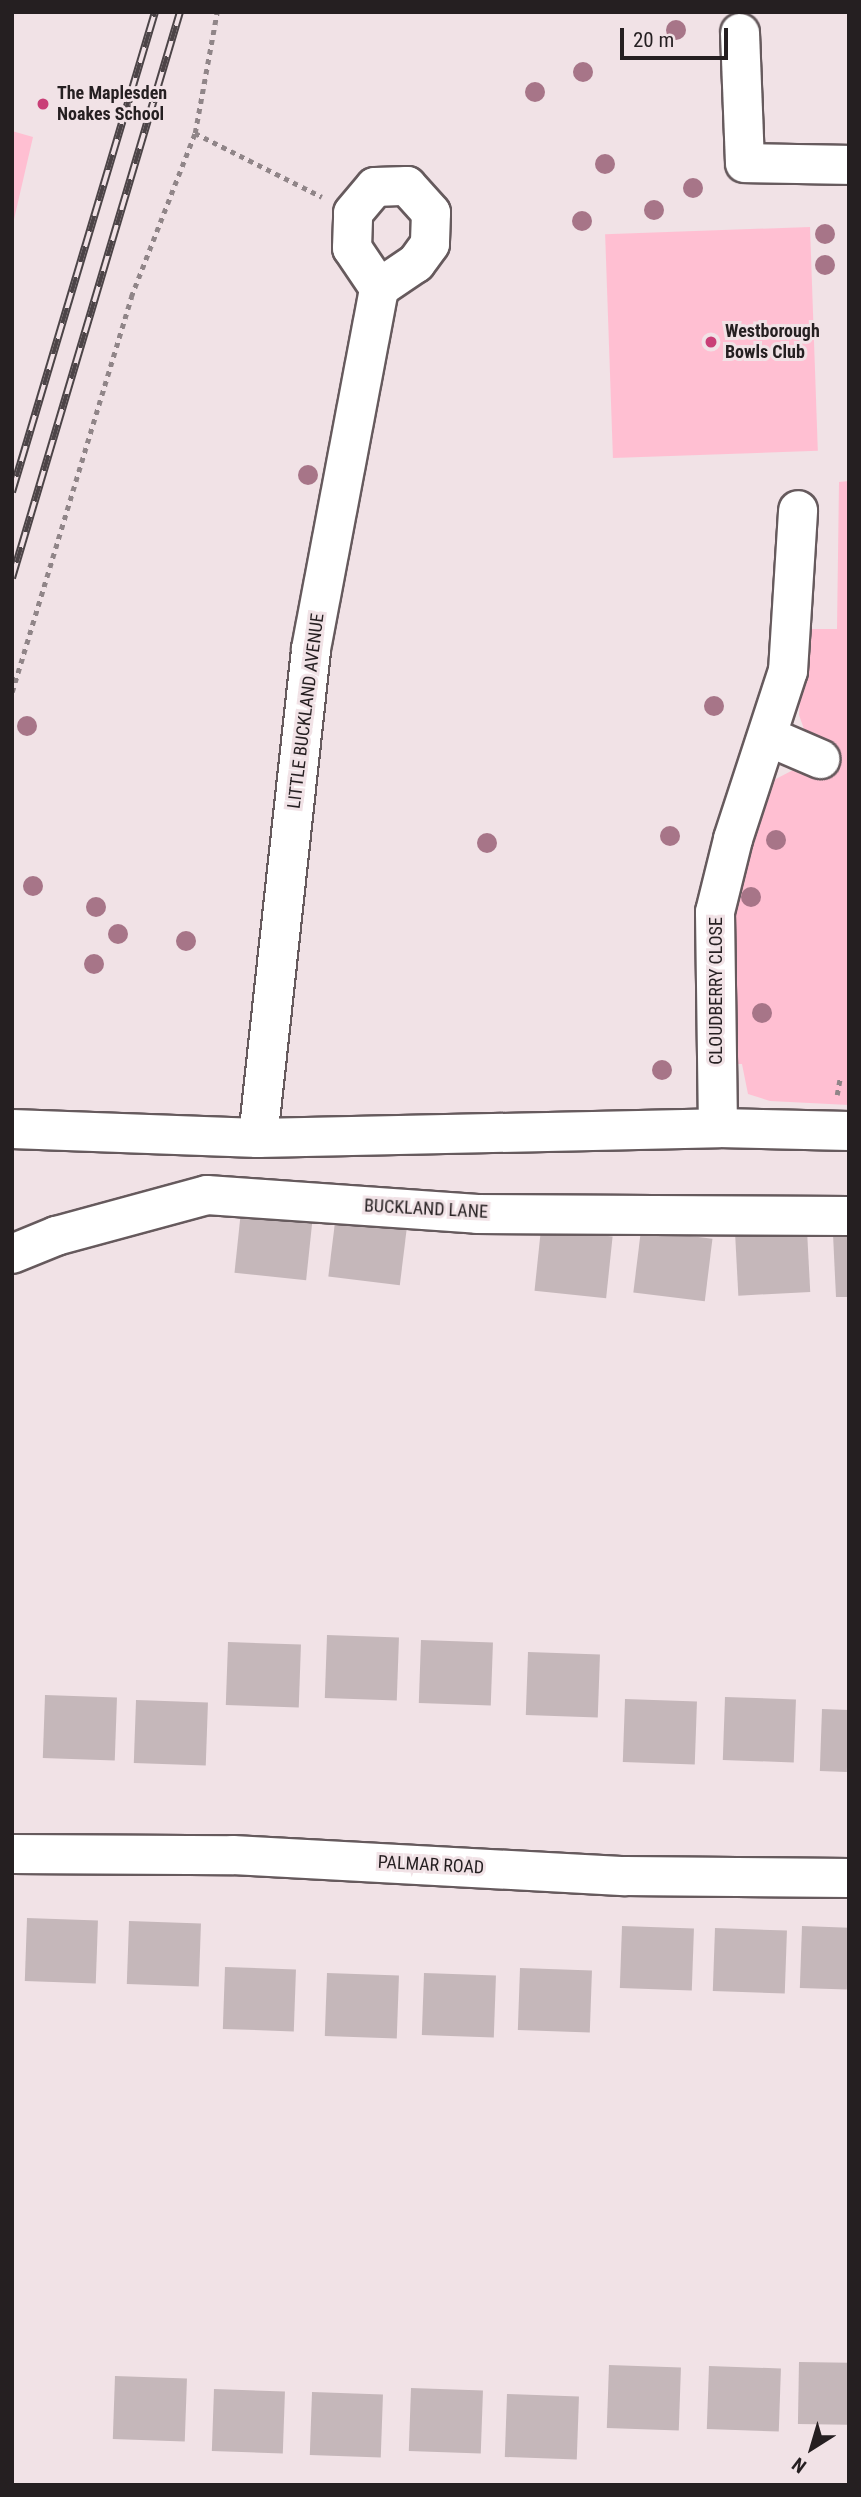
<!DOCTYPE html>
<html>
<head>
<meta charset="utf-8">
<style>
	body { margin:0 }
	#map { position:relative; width:861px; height:2497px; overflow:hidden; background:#f1e2e6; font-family:"Roboto Condensed",sans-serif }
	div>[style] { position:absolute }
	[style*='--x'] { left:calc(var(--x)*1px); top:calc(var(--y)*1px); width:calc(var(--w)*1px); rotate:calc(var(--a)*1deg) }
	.green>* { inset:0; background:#ffbfd2; transform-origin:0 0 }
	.building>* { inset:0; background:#c5b7ba; transform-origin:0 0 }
	.path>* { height:4.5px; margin-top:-2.25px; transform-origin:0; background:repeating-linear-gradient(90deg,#908588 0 5px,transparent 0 10px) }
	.roads { filter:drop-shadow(2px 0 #665a5d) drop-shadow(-2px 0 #665a5d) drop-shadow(0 2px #665a5d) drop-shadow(0 -2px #665a5d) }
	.minor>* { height:38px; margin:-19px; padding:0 19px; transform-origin:19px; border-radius:19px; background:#fff }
	.rail>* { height:8px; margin-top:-4px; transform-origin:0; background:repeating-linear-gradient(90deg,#f1e2e6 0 16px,#4c4447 0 32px); box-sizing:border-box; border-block:2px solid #4c4447 }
	.trees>* { width:20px; height:20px; margin:-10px; border-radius:50%; background:#a77588 }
	.dots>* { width:19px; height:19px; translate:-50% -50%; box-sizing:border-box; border:4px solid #f1e2e6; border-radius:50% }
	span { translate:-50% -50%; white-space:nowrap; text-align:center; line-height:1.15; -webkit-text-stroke:6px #f1e2e6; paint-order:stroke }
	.poi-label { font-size:18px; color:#251f21; font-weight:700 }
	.left { translate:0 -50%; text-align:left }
	.street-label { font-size:18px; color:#251f21 }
	.frame { position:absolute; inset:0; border:14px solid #251f21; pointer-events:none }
	.north { position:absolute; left:777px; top:2413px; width:70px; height:70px; -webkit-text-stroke:5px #f1e2e6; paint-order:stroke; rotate:217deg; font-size:19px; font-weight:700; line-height:28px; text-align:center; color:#251f21 }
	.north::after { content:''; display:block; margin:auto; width:24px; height:32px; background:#251f21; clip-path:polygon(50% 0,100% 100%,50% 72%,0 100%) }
	.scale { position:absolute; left:620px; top:28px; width:108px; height:32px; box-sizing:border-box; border:4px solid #251f21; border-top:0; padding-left:9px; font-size:21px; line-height:24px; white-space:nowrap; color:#251f21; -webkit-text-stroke:5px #f1e2e6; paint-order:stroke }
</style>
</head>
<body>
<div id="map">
	<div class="green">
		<i style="clip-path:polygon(12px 131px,33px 137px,12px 228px)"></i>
		<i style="left:810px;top:227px;width:224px;height:205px;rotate:88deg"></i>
		<i style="clip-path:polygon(849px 481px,849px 1105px,770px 1101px,748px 1094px,742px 1064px,731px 1064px,730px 903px,772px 781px,795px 769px,805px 732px,799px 715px,800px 700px,793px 698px,808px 629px,837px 629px,839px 482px)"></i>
	</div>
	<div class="building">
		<i style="left:241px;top:1211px;width:72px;height:62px;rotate:6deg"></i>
		<i style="left:336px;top:1214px;width:72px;height:63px;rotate:7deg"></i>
		<i style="left:541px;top:1229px;width:72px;height:62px;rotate:6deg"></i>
		<i style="left:641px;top:1230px;width:72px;height:63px;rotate:7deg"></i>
		<i style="left:807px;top:1230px;width:62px;height:72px;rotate:87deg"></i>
		<i style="clip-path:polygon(849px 1233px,849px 1297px,836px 1297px,833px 1234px)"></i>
		<i style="left:327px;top:1635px;width:72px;height:63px;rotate:2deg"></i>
		<i style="left:421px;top:1640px;width:72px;height:63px;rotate:2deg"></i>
		<i style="left:228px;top:1642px;width:73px;height:63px;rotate:2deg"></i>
		<i style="left:528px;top:1652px;width:72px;height:63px;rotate:2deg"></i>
		<i style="left:45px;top:1695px;width:72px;height:63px;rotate:2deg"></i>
		<i style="left:725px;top:1697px;width:71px;height:63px;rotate:2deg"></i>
		<i style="left:625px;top:1699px;width:72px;height:63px;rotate:2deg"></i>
		<i style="left:136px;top:1700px;width:72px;height:63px;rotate:2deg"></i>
		<i style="left:822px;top:1709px;width:27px;height:62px;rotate:2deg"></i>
		<i style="left:27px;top:1918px;width:71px;height:63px;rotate:2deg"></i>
		<i style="left:129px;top:1921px;width:72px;height:63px;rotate:2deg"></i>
		<i style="left:622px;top:1926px;width:72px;height:62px;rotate:2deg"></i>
		<i style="left:802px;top:1926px;width:47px;height:62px;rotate:2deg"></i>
		<i style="left:715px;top:1928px;width:72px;height:63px;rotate:2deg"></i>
		<i style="left:225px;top:1967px;width:71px;height:62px;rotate:2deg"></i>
		<i style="left:520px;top:1968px;width:72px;height:62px;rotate:2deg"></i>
		<i style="left:327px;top:1973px;width:72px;height:63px;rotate:2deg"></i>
		<i style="left:424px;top:1973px;width:72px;height:62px;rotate:2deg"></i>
		<i style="left:799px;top:2362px;width:50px;height:62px;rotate:1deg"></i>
		<i style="left:609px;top:2365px;width:72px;height:63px;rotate:2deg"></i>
		<i style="left:709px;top:2366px;width:72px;height:63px;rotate:2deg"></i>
		<i style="left:115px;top:2376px;width:72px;height:63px;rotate:2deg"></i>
		<i style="left:411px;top:2388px;width:72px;height:63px;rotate:2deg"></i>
		<i style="left:214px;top:2389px;width:71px;height:62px;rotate:2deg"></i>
		<i style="left:312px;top:2392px;width:71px;height:63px;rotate:2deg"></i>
		<i style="left:507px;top:2394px;width:72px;height:63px;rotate:2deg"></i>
	</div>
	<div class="path">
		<i style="--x:195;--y:133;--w:142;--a:26.7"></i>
		<i style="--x:12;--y:692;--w:413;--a:-73.2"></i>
		<i style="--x:131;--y:297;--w:176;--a:-68.7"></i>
		<i style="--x:195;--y:133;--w:123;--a:-79.7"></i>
		<i style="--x:837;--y:1095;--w:17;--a:-80"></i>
	</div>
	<div class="roads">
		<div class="minor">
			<i style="--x:740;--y:33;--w:130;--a:87.8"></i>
			<i style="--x:745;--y:163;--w:104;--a:1.1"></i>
			<i style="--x:407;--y:186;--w:36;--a:48"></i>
			<i style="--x:431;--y:213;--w:31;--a:92"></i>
			<i style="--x:430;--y:244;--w:24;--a:126"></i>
			<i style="--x:416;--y:263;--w:45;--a:146"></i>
			<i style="--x:379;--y:288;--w:48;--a:-124"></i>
			<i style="--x:352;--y:248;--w:35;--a:-88"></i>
			<i style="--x:353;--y:213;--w:34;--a:-50"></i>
			<i style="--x:375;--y:187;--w:32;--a:-2"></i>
			<i style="--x:769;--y:737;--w:56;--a:23.3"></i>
			<i style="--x:718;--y:1128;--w:216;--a:-90.8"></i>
			<i style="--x:715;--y:912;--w:75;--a:-76.1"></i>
			<i style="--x:733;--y:839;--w:177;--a:-71.9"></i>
			<i style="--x:788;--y:671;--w:161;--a:-86.4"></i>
			<i style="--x:12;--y:1129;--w:246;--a:2.1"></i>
			<i style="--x:258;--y:1138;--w:460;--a:-1.2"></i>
			<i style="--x:718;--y:1128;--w:131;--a:1.3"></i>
			<i style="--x:258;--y:1138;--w:492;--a:-83.8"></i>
			<i style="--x:311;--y:649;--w:367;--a:-79.3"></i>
			<i style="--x:12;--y:1254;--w:48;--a:-22.2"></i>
			<i style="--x:56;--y:1236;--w:156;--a:-15.2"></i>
			<i style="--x:207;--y:1195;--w:271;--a:4"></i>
			<i style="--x:477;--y:1214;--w:372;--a:0.3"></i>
			<i style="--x:12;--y:1854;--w:221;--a:0.3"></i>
			<i style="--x:233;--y:1855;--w:393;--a:3.1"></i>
			<i style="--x:625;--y:1876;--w:224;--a:0.5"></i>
		</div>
	</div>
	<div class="rail">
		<i style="--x:12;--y:492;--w:501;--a:-73.41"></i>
		<i style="--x:12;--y:578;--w:590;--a:-73.47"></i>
	</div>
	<div class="trees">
		<i style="left:676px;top:30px"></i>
		<i style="left:583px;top:72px"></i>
		<i style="left:535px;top:92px"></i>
		<i style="left:605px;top:164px"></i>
		<i style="left:693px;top:188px"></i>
		<i style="left:654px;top:210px"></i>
		<i style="left:582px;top:221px"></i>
		<i style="left:825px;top:234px"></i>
		<i style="left:825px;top:265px"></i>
		<i style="left:308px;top:475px"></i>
		<i style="left:714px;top:706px"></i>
		<i style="left:27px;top:726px"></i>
		<i style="left:670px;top:836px"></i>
		<i style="left:776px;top:840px"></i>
		<i style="left:487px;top:843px"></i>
		<i style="left:33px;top:886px"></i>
		<i style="left:751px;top:897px"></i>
		<i style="left:96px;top:907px"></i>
		<i style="left:118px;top:934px"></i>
		<i style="left:186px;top:941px"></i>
		<i style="left:94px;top:964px"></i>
		<i style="left:762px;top:1013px"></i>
		<i style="left:662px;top:1070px"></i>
	</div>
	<div class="dots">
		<i style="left:43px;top:104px;background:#c93f77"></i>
		<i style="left:711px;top:342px;background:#c93f77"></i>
	</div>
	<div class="poi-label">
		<span class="left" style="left:57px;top:104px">The Maplesden<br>Noakes School</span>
		<span class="left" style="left:725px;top:342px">Westborough<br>Bowls Club</span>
	</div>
	<div class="street-label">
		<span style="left:306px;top:711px;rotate:-83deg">LITTLE BUCKLAND AVENUE</span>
		<span style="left:716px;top:991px;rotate:-90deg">CLOUDBERRY CLOSE</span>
		<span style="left:426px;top:1209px;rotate:3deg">BUCKLAND LANE</span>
		<span style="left:431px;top:1865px;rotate:3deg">PALMAR ROAD</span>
	</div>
	<div class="frame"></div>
	<div class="north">N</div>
	<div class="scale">20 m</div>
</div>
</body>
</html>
